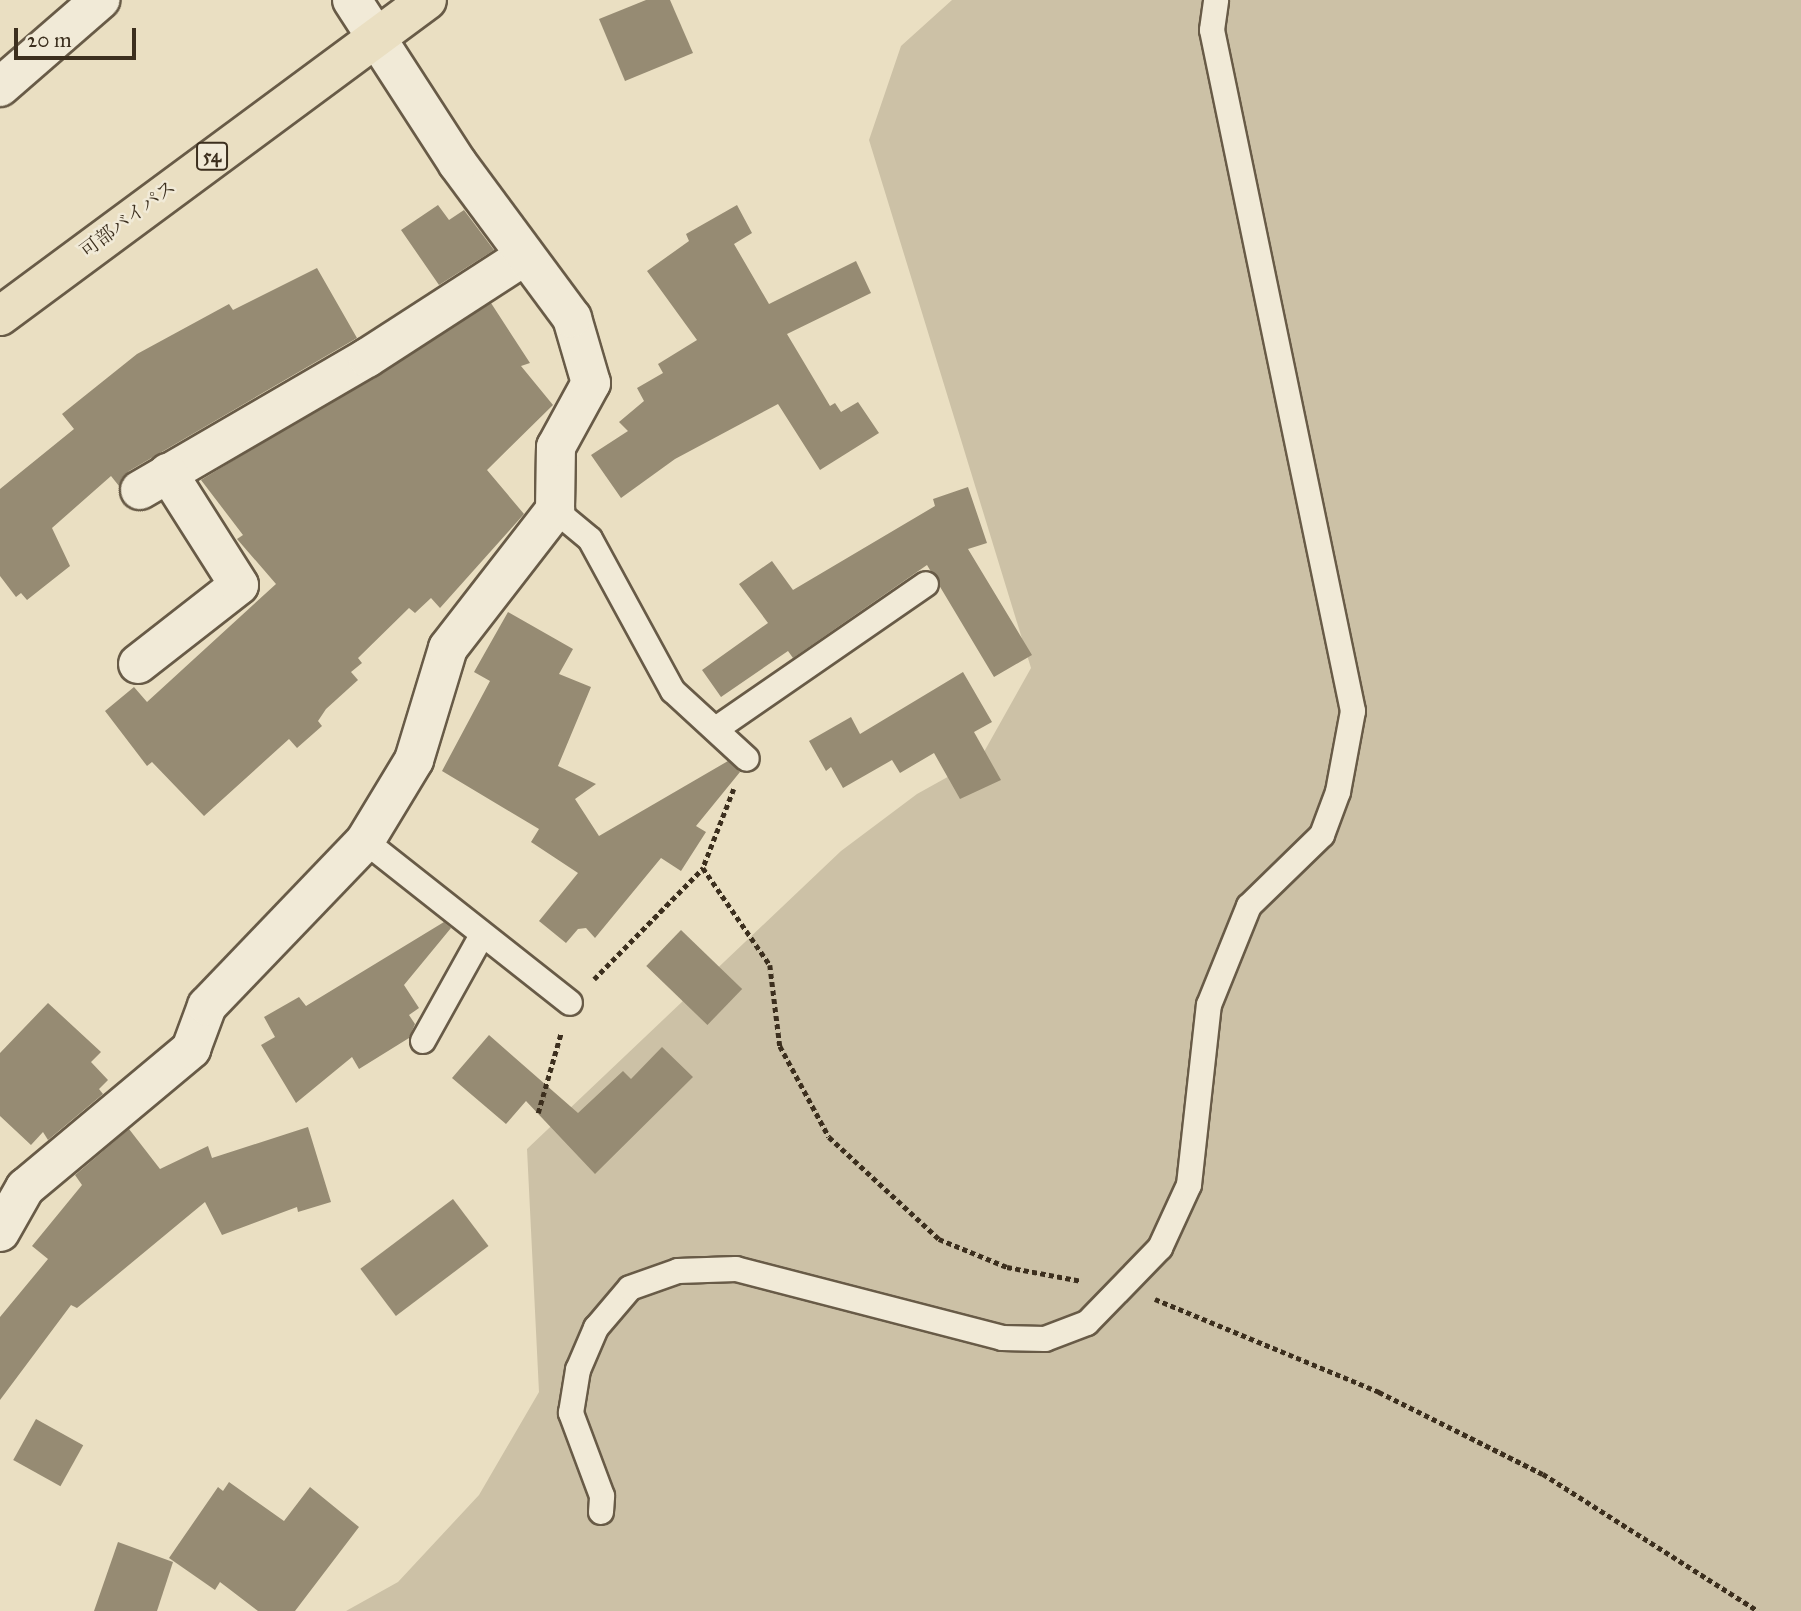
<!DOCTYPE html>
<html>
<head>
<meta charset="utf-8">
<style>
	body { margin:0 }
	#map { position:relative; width:1801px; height:1611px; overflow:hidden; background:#eadfc2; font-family:"IM FELL Great Primer","Noto Serif JP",serif }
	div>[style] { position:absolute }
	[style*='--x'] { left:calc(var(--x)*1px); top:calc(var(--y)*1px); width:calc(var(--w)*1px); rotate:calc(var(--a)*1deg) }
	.green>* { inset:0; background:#ccc1a6 }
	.building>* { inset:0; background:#968b73; transform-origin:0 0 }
	.path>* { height:4.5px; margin-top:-2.25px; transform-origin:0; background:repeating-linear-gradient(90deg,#3c2f1e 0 5px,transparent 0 8.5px) }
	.roads { filter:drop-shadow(2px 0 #685b47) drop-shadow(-2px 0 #685b47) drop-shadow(0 2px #685b47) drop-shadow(0 -2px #685b47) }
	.service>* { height:24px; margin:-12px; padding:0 12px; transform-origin:12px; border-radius:12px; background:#f1ead7 }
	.minor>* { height:38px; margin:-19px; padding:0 19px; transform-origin:19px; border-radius:19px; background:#f1ead7 }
	.trunk>* { height:38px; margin:-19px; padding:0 19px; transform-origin:19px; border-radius:19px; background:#eadfc2 }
	span { translate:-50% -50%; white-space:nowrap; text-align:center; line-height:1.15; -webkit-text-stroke:5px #f1ead7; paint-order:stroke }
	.shield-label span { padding:2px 5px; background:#f1ead7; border:2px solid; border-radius:5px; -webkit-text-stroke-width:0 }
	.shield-label { font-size:18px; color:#3c2f1e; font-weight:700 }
	.street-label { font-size:19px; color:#3c2f1e }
	.scale { position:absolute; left:14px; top:28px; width:122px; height:32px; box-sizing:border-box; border:4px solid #3c2f1e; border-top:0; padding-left:9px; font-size:21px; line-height:24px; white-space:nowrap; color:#3c2f1e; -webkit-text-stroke:5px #f1ead7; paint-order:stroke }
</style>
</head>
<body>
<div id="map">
	<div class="green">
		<i style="clip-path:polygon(952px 0,1801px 0,1801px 1611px,346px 1611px,398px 1582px,479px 1495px,539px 1392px,527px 1149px,841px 851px,917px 794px,980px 759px,1031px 668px,869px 140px,901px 46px)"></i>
	</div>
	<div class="building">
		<i style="clip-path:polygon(646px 0,670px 0,693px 53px,625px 81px,599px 19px)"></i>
		<i style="clip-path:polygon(438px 205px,449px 220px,464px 210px,494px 250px,439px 285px,401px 230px)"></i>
		<i style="clip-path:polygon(737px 205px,752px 233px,734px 244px,769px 304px,856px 261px,871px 293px,787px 334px,830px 406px,835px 403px,841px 412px,858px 402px,879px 433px,820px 470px,778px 404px,675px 459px,621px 498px,591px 455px,628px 431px,619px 422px,644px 401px,637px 388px,663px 373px,658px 364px,697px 340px,647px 271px,689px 241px,686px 234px)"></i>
		<i style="clip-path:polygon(317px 268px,357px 338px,129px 471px,119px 486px,111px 476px,52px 528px,70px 566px,27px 600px,21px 593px,16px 597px,0 576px,0 489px,74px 429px,62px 414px,137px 354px,229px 304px,233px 310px)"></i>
		<i style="clip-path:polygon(491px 303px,530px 363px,521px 366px,553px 405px,487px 470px,524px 514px,440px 608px,431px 598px,415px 613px,409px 608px,358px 658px,362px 663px,351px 672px,358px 680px,326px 709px,318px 721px,322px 726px,297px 748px,289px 739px,204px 816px,152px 762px,147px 766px,105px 711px,134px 687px,147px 702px,276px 584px,237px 539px,243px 535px,201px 480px)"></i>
		<i style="clip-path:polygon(968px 487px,987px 543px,968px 549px,1032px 655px,994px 677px,927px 565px,793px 658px,788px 651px,721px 697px,702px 670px,768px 623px,739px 584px,772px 561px,793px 590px,935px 506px,933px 499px)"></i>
		<i style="clip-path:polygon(508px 612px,573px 649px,559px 674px,591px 687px,558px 766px,596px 784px,575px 799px,599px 836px,728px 761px,740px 772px,696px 826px,706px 832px,681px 871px,661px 858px,595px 938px,586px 928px,578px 929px,566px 943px,539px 921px,578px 873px,531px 842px,539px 829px,442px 771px,490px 681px,474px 672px)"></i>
		<i style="clip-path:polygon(963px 672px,992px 722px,974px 732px,1001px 780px,960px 799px,934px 753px,900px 773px,892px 760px,843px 788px,831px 767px,826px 771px,809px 741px,851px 717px,860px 734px)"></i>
		<i style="clip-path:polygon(444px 922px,451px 928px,404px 985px,419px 1008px,409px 1015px,415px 1024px,409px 1038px,359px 1069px,352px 1057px,296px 1103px,261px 1045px,275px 1037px,264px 1017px,299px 997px,306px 1006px)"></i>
		<i style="left:681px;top:930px;width:85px;height:50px;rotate:44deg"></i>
		<i style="clip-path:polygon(48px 1003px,101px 1052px,91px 1062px,108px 1080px,99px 1089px,103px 1094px,48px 1140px,43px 1132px,31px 1145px,0 1116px,0 1053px)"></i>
		<i style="clip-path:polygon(489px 1035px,578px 1113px,623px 1071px,631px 1079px,662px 1047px,693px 1077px,595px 1174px,526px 1101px,506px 1124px,452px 1078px)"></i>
		<i style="clip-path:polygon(308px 1127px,331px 1202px,298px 1212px,297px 1207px,222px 1235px,205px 1202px,77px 1308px,71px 1305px,0 1400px,0 1317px,48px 1259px,32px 1246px,82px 1185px,75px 1175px,129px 1129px,160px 1169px,208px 1146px,212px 1158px)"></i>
		<i style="left:453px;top:1199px;width:59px;height:116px;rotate:53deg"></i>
		<i style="left:36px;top:1419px;width:54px;height:47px;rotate:29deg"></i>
		<i style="clip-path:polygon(229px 1482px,284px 1521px,310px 1487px,359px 1527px,295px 1611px,258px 1611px,220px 1582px,215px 1590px,169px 1558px,218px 1487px,223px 1491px)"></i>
		<i style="clip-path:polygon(118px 1542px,173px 1562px,157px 1611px,94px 1611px)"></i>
	</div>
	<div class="path">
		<i style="--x:734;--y:789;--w:85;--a:111.4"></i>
		<i style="--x:703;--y:868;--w:118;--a:55.4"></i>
		<i style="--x:770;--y:965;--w:82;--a:83"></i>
		<i style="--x:780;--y:1046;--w:103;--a:61.7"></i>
		<i style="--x:829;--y:1137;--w:150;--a:42.8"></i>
		<i style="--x:939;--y:1239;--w:74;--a:22.4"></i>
		<i style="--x:1007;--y:1267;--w:76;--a:10.6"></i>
		<i style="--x:594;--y:979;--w:156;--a:-45.5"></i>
		<i style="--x:538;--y:1113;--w:83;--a:-74"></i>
		<i style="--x:1155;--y:1299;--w:243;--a:22.5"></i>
		<i style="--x:1379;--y:1392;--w:183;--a:26.6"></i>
		<i style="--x:1543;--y:1474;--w:255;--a:32.5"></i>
	</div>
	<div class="roads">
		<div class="service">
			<i style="--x:555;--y:510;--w:45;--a:39.6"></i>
			<i style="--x:590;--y:539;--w:173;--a:61.4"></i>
			<i style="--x:673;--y:691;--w:100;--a:42.6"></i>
			<i style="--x:716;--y:729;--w:255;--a:-34.6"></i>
			<i style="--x:365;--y:841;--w:261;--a:38.3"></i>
			<i style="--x:423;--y:1041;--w:121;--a:-60.9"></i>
			<i style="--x:601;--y:1512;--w:16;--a:-86"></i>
			<i style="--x:602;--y:1496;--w:89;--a:-110.5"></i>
			<i style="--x:571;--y:1413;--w:44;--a:-80.8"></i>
			<i style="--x:578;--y:1370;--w:46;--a:-66.8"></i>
			<i style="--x:596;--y:1328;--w:52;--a:-49.6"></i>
			<i style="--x:630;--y:1288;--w:51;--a:-19.5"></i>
			<i style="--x:678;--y:1271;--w:58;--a:-2"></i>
			<i style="--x:736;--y:1269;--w:275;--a:14.5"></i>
			<i style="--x:1002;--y:1338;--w:43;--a:1.3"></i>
			<i style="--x:1045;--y:1339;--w:45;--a:-20.9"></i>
			<i style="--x:1087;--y:1323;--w:105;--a:-45.8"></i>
			<i style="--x:1160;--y:1248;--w:69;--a:-65.3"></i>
			<i style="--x:1189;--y:1185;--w:181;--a:-83.7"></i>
			<i style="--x:1209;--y:1005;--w:107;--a:-68"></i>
			<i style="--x:1249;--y:906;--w:102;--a:-44.2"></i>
			<i style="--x:1322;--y:835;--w:46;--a:-69.6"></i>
			<i style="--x:1338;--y:792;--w:82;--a:-79.5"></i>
			<i style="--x:1353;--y:711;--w:695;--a:-101.7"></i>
			<i style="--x:1212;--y:30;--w:30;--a:-82"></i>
		</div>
		<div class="minor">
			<i style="--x:0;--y:87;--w:133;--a:-41"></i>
			<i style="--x:140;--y:490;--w:263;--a:-30.2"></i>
			<i style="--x:367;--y:358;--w:186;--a:-32.9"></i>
			<i style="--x:138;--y:664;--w:128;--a:-38"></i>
			<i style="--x:239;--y:585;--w:133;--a:-122.4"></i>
			<i style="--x:0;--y:1232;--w:51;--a:-60.4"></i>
			<i style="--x:25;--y:1188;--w:217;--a:-39.9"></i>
			<i style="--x:191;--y:1049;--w:46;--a:-69.6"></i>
			<i style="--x:207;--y:1006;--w:228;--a:-46.2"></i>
			<i style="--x:365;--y:841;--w:95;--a:-58.8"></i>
			<i style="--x:414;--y:760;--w:117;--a:-73.1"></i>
			<i style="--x:448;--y:648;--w:175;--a:-52.2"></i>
			<i style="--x:555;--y:510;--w:63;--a:-89.1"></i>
			<i style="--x:556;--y:447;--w:73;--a:-61.3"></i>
			<i style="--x:591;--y:383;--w:68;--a:-106.3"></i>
			<i style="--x:572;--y:318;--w:192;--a:-126.5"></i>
			<i style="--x:458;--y:164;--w:195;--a:-122.9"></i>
		</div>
		<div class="trunk">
			<i style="--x:0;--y:316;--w:531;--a:-36.5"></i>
		</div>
	</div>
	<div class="shield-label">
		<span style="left:212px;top:156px">54</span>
	</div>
	<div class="street-label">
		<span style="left:128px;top:219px;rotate:-37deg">可部バイパス</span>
	</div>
	<div class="scale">20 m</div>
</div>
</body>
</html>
